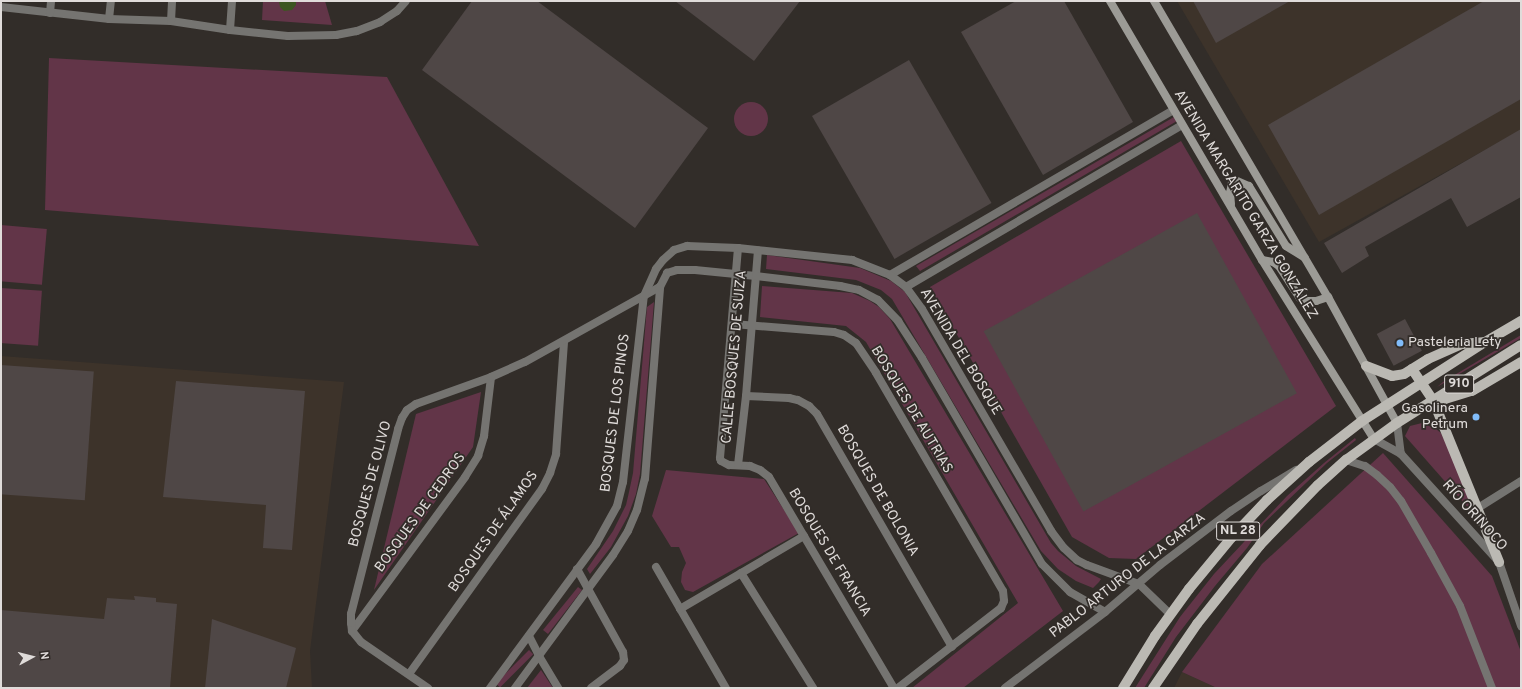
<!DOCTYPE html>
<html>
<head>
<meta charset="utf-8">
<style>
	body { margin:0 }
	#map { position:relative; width:1522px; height:689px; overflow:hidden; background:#322d29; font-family:Overpass,sans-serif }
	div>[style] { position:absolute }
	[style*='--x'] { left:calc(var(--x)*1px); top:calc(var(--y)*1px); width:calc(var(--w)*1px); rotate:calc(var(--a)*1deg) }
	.built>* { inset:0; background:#3d332a }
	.green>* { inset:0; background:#623548; transform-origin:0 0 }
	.round { border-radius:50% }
	.water>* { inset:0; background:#3c5620 }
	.building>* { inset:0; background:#4f4746; transform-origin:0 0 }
	.minor>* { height:8px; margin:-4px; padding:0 4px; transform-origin:4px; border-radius:4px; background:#757471 }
	.tertiary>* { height:8px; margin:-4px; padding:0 4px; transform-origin:4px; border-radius:4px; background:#757471 }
	.secondary>* { height:8px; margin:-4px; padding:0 4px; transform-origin:4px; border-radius:4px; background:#9c9b96 }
	.primary>* { height:10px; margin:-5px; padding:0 5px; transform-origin:5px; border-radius:5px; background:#bbb9b3 }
	.dots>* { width:11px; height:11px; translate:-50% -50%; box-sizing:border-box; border:2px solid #322d29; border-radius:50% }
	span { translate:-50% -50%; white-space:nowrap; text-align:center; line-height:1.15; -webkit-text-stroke:3.5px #322d29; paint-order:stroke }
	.shield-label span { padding:1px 3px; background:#322d29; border:1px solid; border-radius:3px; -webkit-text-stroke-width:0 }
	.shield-label { font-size:13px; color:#e0dcda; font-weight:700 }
	.street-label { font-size:14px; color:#e0dcda }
	.poi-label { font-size:14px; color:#e0dcda }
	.left { translate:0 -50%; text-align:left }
	.right { translate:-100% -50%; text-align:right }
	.frame { position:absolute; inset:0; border:2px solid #e0dcda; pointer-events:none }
	.north { position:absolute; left:12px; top:637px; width:40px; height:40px; -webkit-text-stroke:3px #322d29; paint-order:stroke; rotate:83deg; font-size:11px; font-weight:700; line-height:16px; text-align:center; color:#e0dcda }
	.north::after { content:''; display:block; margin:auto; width:14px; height:18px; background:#e0dcda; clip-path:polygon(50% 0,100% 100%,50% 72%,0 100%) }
</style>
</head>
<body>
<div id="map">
	<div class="built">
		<i style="clip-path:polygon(1177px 1px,1521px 1px,1521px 130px,1319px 242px)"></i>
		<i style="clip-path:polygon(1px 356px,344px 382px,310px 651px,312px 688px,1px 688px)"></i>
		<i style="clip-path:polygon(1182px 672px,1217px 688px,1174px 688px)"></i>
	</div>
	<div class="green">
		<i style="clip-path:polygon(263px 1px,325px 1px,332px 25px,262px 20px)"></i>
		<i style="clip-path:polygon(49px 58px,387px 77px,479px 246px,45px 210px)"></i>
		<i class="round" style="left:734px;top:102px;width:34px;height:34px"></i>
		<i style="clip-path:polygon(1174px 117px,1177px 121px,920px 271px,916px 266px)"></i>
		<i style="clip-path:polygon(1181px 141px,1336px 406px,1136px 559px,1109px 558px,1072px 537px,930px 287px)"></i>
		<i style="left:1px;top:225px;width:46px;height:56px;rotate:5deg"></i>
		<i style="clip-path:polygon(767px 255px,860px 268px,891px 281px,905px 292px,1051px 543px,1058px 551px,1076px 566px,1101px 579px,1099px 582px,1093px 588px,1076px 581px,1058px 569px,1041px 551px,892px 299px,881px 290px,856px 280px,766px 269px)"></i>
		<i style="clip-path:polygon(762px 286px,852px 293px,870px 301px,879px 307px,890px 319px,1063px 611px,963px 688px,912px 688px,1018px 603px,866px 342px,846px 326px,760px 317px)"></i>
		<i style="left:1px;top:288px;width:41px;height:55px;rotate:4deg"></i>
		<i style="clip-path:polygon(654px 302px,640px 474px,636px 494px,628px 516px,611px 547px,590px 574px,587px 569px,613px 531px,626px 505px,629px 492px,633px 473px,647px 307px)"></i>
		<i style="clip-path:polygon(1521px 335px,1521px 338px,1437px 387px,1443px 382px)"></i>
		<i style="clip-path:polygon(481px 392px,473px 447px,374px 590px,416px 414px)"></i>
		<i style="clip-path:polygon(1422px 423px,1436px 429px,1441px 433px,1475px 506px,1478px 519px,1405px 436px,1410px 426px)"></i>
		<i style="clip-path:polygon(1355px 438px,1356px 440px,1327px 463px,1264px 523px,1247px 548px,1215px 586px,1176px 637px,1144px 688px,1135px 688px,1180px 617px,1214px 574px,1287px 496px,1324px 463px)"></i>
		<i style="clip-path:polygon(1383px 453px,1492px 576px,1521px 652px,1521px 688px,1217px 688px,1182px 672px,1262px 564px)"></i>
		<i style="clip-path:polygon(666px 470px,764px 479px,799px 533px,693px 592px,685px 590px,681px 582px,682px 572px,686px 563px,679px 547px,671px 547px,652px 516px)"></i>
		<i style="clip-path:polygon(578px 587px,582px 590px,548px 634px,543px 630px)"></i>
		<i style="left:529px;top:650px;width:6px;height:47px;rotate:45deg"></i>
		<i style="clip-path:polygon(541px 670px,553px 688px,527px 688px)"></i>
	</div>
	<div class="water">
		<i style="clip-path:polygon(279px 1px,296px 1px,296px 5px,292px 10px,284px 11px,280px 7px)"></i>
	</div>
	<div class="building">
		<i style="clip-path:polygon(472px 1px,537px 1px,708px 128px,635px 228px,422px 70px)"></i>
		<i style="clip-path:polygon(675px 1px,800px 1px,754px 61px)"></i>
		<i style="clip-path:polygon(1016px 1px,1064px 1px,1133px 122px,1043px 175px,961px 32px)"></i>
		<i style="clip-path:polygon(1193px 1px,1290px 1px,1216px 43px)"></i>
		<i style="clip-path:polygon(1484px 1px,1521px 1px,1521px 99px,1319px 215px,1268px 125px)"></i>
		<i style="left:909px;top:60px;width:165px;height:112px;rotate:60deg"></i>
		<i style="clip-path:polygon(1521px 129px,1521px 197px,1467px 227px,1451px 198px,1365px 247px,1369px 256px,1342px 273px,1324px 243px)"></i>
		<i style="left:1197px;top:213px;width:206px;height:244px;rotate:61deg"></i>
		<i style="left:1405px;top:319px;width:36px;height:32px;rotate:62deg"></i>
		<i style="left:1px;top:365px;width:93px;height:129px;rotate:4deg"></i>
		<i style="clip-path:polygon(176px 381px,305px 391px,292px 550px,263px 548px,266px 505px,163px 497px)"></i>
		<i style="clip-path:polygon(134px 596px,156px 598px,156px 602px,177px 604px,170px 688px,1px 688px,1px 610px,104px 619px,107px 598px,135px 600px)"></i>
		<i style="clip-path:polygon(212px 619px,296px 648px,286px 688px,205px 688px)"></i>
	</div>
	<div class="minor">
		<i style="--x:1;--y:7;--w:109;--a:6.3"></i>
		<i style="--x:109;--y:19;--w:62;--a:1.8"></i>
		<i style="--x:171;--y:21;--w:60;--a:8.7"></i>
		<i style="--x:230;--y:30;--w:58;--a:5.9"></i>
		<i style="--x:288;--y:36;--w:48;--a:-1.2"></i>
		<i style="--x:336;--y:35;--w:21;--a:-11"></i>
		<i style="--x:357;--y:31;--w:25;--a:-21"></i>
		<i style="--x:380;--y:22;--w:20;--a:-33"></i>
		<i style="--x:397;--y:11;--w:13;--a:-48"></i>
		<i style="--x:50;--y:13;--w:12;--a:-85"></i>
		<i style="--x:109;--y:19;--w:18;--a:-84"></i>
		<i style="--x:171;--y:21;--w:20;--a:-87"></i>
		<i style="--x:230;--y:30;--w:29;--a:-86"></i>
		<i style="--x:738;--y:248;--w:211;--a:94.9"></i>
		<i style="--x:720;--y:458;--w:3;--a:72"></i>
		<i style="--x:721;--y:461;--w:9;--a:27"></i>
		<i style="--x:729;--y:465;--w:21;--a:3"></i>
		<i style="--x:750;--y:466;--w:11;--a:22"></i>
		<i style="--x:760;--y:470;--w:11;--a:38"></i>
		<i style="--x:769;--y:477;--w:245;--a:59.4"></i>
		<i style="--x:890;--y:275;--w:328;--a:-30.2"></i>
		<i style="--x:906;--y:287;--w:320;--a:-30.4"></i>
		<i style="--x:733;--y:324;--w:101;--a:4.5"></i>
		<i style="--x:834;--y:332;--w:10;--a:17"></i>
		<i style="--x:844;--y:335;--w:14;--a:34"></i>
		<i style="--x:856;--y:343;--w:36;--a:56"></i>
		<i style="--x:876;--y:373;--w:252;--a:59.8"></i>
		<i style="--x:1003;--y:591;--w:10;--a:84"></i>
		<i style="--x:1004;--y:601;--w:8;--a:113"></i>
		<i style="--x:1001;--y:608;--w:130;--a:142.2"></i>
		<i style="--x:746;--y:396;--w:43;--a:2.7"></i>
		<i style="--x:789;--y:398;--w:9;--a:13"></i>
		<i style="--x:798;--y:400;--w:13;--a:29"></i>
		<i style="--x:809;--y:406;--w:11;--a:45"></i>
		<i style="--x:817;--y:414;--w:269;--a:59.9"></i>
		<i style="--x:1346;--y:460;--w:20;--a:18"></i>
		<i style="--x:1365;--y:466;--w:15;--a:37"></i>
		<i style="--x:1377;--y:475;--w:18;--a:43"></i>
		<i style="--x:1390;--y:487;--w:18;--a:52"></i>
		<i style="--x:1401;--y:501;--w:60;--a:60"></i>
		<i style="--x:1431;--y:553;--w:60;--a:61.3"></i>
		<i style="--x:1460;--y:606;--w:88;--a:68.7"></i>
		<i style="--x:738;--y:465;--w:69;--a:-83.4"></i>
		<i style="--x:746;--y:396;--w:146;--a:-85.3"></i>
		<i style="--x:1478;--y:508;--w:51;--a:-32.1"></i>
		<i style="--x:656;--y:567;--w:140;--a:60"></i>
		<i style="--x:577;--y:569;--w:95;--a:61"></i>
		<i style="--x:623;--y:652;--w:8;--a:83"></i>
		<i style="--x:624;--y:660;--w:7;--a:124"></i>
		<i style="--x:620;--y:666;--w:36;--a:143"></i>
		<i style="--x:741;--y:573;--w:136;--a:57.9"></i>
		<i style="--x:680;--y:609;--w:144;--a:-30.5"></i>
		<i style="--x:352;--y:631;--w:191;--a:-53.7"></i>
		<i style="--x:465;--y:477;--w:25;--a:-58"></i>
		<i style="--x:478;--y:456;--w:21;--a:-73"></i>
		<i style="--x:484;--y:436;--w:59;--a:-83.2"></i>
		<i style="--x:529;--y:636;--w:22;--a:63"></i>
		<i style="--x:539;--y:656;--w:37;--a:59"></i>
		<i style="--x:409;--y:674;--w:228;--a:-54.3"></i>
		<i style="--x:542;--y:489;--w:18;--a:-63"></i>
		<i style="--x:550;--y:473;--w:20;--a:-72"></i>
		<i style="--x:556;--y:454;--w:112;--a:-85.9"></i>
		<i style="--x:428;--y:688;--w:81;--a:-145.5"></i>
		<i style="--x:361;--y:642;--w:14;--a:-129"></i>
		<i style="--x:352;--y:631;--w:8;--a:-97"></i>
		<i style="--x:351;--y:623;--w:9;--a:-90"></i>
		<i style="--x:351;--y:614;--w:191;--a:-75.7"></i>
		<i style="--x:398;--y:429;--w:12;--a:-70"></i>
		<i style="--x:402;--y:418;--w:9;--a:-58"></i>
		<i style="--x:407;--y:410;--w:11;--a:-34"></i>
		<i style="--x:416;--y:404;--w:80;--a:-19.8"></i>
		<i style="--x:491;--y:377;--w:37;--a:-24"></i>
		<i style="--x:525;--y:362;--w:154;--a:-29.1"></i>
		<i style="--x:490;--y:688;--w:179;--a:-53.6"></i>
		<i style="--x:596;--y:544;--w:43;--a:-61.1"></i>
		<i style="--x:617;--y:506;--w:25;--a:-76"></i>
		<i style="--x:623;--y:482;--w:187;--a:-83.6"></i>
		<i style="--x:644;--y:296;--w:30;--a:-66"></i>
		<i style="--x:656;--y:269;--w:11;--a:-52"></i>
		<i style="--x:663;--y:260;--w:15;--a:-42"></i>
		<i style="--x:674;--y:250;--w:14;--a:-17"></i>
		<i style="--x:687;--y:246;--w:51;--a:2.2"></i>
		<i style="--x:738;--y:248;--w:115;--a:6"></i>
		<i style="--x:852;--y:260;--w:41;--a:21.5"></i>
		<i style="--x:890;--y:275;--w:20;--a:37"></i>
		<i style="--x:906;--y:287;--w:27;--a:54"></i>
		<i style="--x:922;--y:309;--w:257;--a:59.8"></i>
		<i style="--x:1051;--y:531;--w:21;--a:53"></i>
		<i style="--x:1064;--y:548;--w:18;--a:43"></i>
		<i style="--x:1077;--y:560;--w:11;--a:27"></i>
		<i style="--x:1087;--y:565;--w:55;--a:20.1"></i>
		<i style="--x:1139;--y:584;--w:43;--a:44.1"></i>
		<i style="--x:515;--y:688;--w:165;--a:-53.6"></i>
		<i style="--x:613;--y:555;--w:28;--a:-58"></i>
		<i style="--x:628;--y:531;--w:23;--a:-67"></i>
		<i style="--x:637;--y:510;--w:32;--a:-76"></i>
		<i style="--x:645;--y:479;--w:193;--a:-85.5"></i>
		<i style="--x:660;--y:287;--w:16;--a:-63"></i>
		<i style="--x:667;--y:273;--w:10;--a:-17"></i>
		<i style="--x:677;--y:270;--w:18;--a:0"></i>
		<i style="--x:695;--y:270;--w:61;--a:5.6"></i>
		<i style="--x:756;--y:276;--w:85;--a:6.8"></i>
		<i style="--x:840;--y:286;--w:19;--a:12"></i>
		<i style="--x:859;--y:290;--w:21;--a:28"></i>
		<i style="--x:878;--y:300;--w:29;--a:46"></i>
		<i style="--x:898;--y:321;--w:44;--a:57"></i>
		<i style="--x:922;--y:358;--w:238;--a:59.8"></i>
		<i style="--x:1042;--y:564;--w:40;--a:45"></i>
		<i style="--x:1070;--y:592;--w:40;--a:29.7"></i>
		<i style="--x:1005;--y:688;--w:126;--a:-37.2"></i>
		<i style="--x:1105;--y:612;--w:72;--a:-40.5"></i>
		<i style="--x:1160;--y:565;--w:89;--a:-37.3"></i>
		<i style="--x:1231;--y:511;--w:36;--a:-34"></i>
		<i style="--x:1261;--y:491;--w:41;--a:-31"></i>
	</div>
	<div class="tertiary">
		<i style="--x:1397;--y:423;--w:31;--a:83"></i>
		<i style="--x:1374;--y:439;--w:31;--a:29"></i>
		<i style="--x:1401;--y:454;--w:146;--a:47.8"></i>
		<i style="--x:1499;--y:562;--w:68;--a:71"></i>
	</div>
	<div class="secondary">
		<i style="--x:1110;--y:1;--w:300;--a:59.6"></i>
		<i style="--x:1262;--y:260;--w:211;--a:58"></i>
		<i style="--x:1154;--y:1;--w:343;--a:59.6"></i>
		<i style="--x:1328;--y:297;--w:144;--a:61.3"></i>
		<i style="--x:1231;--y:204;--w:11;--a:-95"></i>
		<i style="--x:1230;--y:193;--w:10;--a:-79"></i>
		<i style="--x:1232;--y:183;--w:5;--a:-22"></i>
		<i style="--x:1237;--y:181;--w:13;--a:23"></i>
		<i style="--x:1249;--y:186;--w:70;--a:58.3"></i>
		<i style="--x:1286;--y:246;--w:22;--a:32"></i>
		<i style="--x:1262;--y:260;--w:11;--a:10"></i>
		<i style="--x:1273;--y:262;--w:7;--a:34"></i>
		<i style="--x:1279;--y:266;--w:38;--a:57"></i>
		<i style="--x:1300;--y:298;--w:7;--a:27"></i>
		<i style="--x:1306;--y:301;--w:10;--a:0"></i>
		<i style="--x:1316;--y:301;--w:13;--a:-18"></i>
	</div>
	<div class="primary">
		<i style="--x:1366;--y:366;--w:28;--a:21"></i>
		<i style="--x:1392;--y:376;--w:12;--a:-9"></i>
		<i style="--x:1404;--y:374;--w:28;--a:-32"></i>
		<i style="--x:1428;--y:359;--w:37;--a:-24"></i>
		<i style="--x:1462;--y:344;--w:21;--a:-5"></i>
		<i style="--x:1412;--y:369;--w:37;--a:56"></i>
		<i style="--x:1433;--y:400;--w:175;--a:67.8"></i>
		<i style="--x:1435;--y:400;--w:10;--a:-6"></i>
		<i style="--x:1445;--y:399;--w:28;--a:-17"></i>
		<i style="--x:1472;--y:391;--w:57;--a:-30.6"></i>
		<i style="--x:1123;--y:688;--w:61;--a:-58.4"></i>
		<i style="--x:1155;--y:636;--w:58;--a:-54.1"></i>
		<i style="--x:1189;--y:589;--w:67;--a:-50.4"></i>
		<i style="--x:1232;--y:537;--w:51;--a:-46.6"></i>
		<i style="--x:1267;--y:500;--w:57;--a:-42.1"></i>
		<i style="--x:1309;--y:462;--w:67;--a:-37.7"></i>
		<i style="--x:1362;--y:421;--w:146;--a:-32.7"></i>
		<i style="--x:1485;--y:342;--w:42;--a:-30.3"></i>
		<i style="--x:1153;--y:688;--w:78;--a:-55.5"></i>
		<i style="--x:1197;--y:624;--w:101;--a:-51.4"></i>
		<i style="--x:1260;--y:545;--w:83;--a:-46"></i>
		<i style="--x:1318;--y:485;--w:38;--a:-42"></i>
		<i style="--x:1346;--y:460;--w:63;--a:-36"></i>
		<i style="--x:1397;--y:423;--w:146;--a:-32.2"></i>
	</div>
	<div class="dots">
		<i style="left:1400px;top:343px;background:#81bcfa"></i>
		<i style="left:1476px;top:417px;background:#81bcfa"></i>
	</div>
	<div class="shield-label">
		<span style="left:1459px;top:384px">910</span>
		<span style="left:1238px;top:531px">NL 28</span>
	</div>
	<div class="street-label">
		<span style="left:1245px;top:205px;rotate:59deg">AVENIDA MARGARITO GARZA GONZÁLEZ</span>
		<span style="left:960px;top:352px;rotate:59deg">AVENIDA DEL BOSQUE</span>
		<span style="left:735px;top:357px;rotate:-85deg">CALLE BOSQUES DE SUIZA</span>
		<span style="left:911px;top:410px;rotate:59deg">BOSQUES DE AUTRIAS</span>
		<span style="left:616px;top:413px;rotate:-83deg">BOSQUES DE LOS PINOS</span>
		<span style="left:371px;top:484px;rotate:-75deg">BOSQUES DE OLIVO</span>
		<span style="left:877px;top:491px;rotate:60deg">BOSQUES DE BOLONIA</span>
		<span style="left:421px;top:513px;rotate:-54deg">BOSQUES DE CEDROS</span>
		<span style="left:1474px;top:516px;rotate:48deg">RÍO ORINOCO</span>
		<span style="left:494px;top:532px;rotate:-55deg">BOSQUES DE ÁLAMOS</span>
		<span style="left:829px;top:553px;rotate:59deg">BOSQUES DE FRANCIA</span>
		<span style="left:1128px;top:576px;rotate:-38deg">PABLO ARTURO DE LA GARZA</span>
	</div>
	<div class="poi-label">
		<span class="left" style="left:1408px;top:343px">Pasteleria Lety</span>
		<span class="right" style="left:1468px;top:417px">Gasolinera<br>Petrum</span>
	</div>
	<div class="frame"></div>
	<div class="north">N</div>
</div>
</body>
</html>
